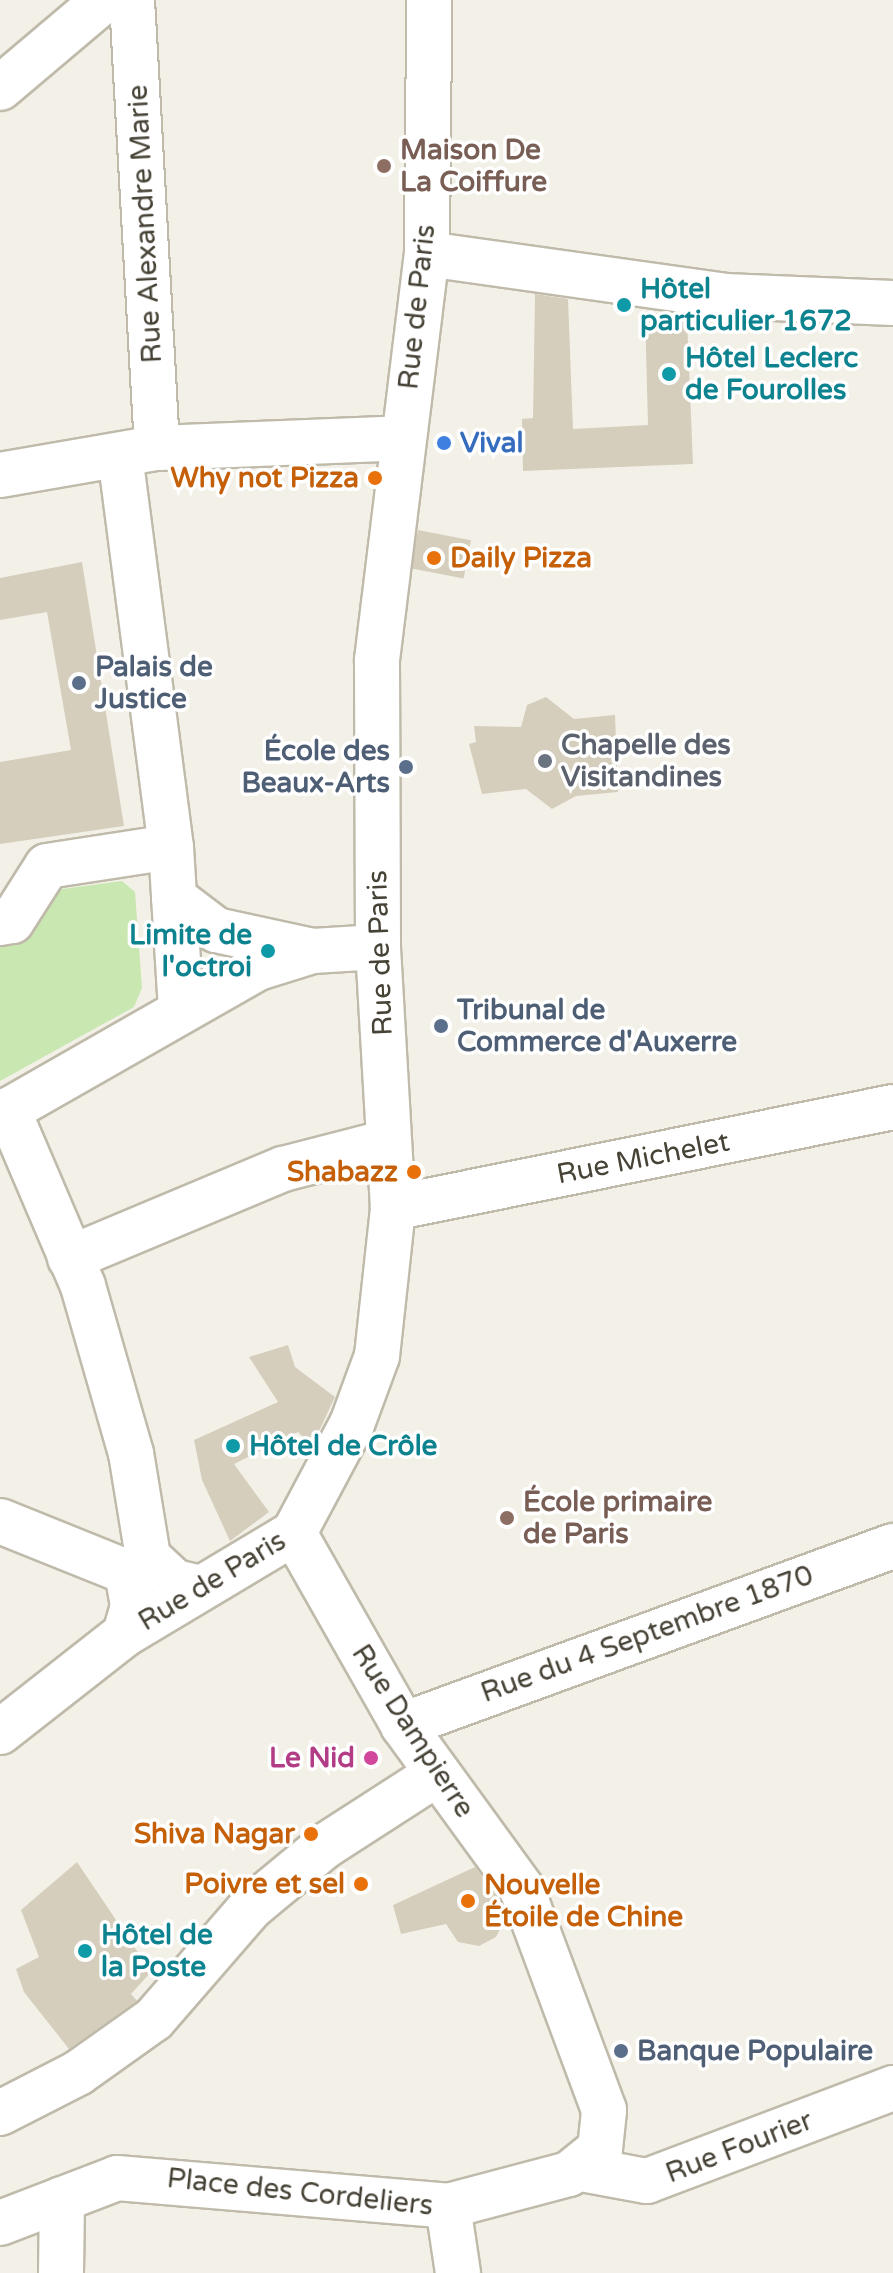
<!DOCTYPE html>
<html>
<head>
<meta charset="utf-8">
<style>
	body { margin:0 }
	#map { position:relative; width:893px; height:2273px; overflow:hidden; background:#f3f1e7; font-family:"Varela Round",sans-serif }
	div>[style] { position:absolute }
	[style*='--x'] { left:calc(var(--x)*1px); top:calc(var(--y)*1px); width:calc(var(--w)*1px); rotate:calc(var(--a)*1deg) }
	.green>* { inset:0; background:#c9e7b1 }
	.building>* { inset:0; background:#d5cebd; transform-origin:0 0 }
	.roads { filter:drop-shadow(2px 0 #bfbaaa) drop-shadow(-2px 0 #bfbaaa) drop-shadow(0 2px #bfbaaa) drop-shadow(0 -2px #bfbaaa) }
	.minor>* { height:44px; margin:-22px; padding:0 22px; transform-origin:22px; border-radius:22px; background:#fff }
	.dots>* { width:22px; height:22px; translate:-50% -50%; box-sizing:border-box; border:4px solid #fff; border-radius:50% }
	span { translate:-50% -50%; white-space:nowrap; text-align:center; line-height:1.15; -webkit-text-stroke:7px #fff; paint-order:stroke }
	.education-label { font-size:28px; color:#785e54; font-weight:700 }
	.left { translate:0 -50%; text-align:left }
	.street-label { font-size:28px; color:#474236 }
	.culture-label { font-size:28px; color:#0d838f; font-weight:700 }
	.right { translate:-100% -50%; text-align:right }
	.shop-label { font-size:28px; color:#366cbe; font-weight:700 }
	.food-label { font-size:28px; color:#c56008; font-weight:700 }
	.service-label { font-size:28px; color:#4e5e75; font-weight:700 }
	.worship-label { font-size:28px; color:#5b616d; font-weight:700 }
	.hotel-label { font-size:28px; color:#b23c85; font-weight:700 }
</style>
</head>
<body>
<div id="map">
	<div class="green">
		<i style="clip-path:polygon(122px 881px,135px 892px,142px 988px,134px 1007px,0 1081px,0 938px,40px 920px,55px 890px)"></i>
	</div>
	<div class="building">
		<i style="clip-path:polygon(535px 294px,568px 299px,573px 429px,648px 425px,645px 311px,687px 319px,693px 464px,523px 471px,522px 419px,533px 418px)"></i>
		<i style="left:418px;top:530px;width:54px;height:39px;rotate:11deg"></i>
		<i style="clip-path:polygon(82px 562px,124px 826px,0 844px,0 762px,71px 750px,47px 612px,0 620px,0 578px)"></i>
		<i style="clip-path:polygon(546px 697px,574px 719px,615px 715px,618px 792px,576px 796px,552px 809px,526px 789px,482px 794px,469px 744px,476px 742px,474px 726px,521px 727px,527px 705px)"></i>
		<i style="clip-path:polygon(288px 1345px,295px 1367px,335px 1397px,312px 1446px,298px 1432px,234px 1464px,269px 1512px,230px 1541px,202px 1480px,194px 1440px,278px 1402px,249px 1357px)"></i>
		<i style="clip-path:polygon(77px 1862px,151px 1972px,131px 1994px,137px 2001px,69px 2049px,24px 1992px,16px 1969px,39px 1957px,21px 1910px)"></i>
		<i style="clip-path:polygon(475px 1867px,499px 1900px,505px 1920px,496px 1937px,479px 1946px,458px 1942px,446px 1924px,401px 1934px,393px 1905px)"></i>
	</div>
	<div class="roads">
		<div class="minor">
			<i style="--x:132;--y:0;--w:449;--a:86.8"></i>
			<i style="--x:0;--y:88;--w:136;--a:-40.2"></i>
			<i style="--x:427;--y:254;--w:301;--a:8"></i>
			<i style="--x:725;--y:296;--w:168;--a:2.4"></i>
			<i style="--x:120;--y:455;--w:395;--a:82.6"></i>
			<i style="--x:171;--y:847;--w:164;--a:86.5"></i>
			<i style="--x:0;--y:475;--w:159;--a:-9.8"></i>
			<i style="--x:157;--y:448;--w:245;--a:-2.3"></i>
			<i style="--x:174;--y:898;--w:53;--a:37.3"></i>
			<i style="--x:216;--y:930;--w:99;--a:12.2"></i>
			<i style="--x:313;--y:951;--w:65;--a:-3.5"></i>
			<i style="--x:0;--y:923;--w:12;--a:-9"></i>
			<i style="--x:12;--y:921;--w:65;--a:-57.5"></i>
			<i style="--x:47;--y:866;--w:125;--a:-8.7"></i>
			<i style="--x:8;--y:1110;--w:191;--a:66.9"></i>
			<i style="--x:83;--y:1286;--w:174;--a:74"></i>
			<i style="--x:131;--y:1453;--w:105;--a:80.7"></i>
			<i style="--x:148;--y:1557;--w:37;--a:43"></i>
			<i style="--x:175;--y:1582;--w:23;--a:13"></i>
			<i style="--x:0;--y:1115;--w:297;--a:-29.7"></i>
			<i style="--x:258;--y:968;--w:58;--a:-17.2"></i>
			<i style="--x:393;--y:1208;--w:510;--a:-11.42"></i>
			<i style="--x:70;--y:1258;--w:231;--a:-22.7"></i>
			<i style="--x:283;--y:1169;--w:108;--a:-14.4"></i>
			<i style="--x:0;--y:1521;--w:137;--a:21.9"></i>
			<i style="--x:127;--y:1572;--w:35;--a:80"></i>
			<i style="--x:133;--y:1606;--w:29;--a:106"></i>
			<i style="--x:403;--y:1725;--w:522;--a:-20.07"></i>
			<i style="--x:0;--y:1732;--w:159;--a:-38.1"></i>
			<i style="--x:125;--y:1634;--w:197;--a:-30.9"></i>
			<i style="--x:294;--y:1533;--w:123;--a:-62"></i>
			<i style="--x:352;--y:1424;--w:72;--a:-69.8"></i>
			<i style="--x:377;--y:1356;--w:149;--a:-83.8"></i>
			<i style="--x:393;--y:1208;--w:261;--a:-93.3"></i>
			<i style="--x:378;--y:947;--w:287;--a:-90.2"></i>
			<i style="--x:377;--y:660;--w:409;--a:-83"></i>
			<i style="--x:427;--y:254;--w:254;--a:-89.5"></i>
			<i style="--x:0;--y:2113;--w:88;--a:-27.1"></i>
			<i style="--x:78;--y:2073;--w:93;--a:-35.4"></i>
			<i style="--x:154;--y:2019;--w:147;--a:-49.1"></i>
			<i style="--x:250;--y:1908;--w:97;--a:-39.6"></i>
			<i style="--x:325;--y:1846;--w:131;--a:-32.8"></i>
			<i style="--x:582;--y:2169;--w:66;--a:10.5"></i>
			<i style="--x:647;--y:2181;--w:263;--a:-20.7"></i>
			<i style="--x:448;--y:2206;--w:68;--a:81.5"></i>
			<i style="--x:0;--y:2223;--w:125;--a:-21"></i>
			<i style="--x:117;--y:2178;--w:332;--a:4.8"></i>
			<i style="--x:448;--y:2206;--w:125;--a:-14.8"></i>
			<i style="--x:569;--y:2174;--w:40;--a:-39"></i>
			<i style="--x:600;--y:2149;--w:39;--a:-84"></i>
			<i style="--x:604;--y:2110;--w:236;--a:-110.4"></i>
			<i style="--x:522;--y:1889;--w:203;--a:-126"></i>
			<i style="--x:403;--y:1725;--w:221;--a:-119.6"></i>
			<i style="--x:61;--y:2273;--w:74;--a:-89.2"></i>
		</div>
	</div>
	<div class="dots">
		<i style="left:384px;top:166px;background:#8d6e63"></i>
		<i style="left:624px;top:305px;background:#0f9aa8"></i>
		<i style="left:669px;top:374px;background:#0f9aa8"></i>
		<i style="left:444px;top:443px;background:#3f7fe0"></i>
		<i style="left:375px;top:478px;background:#e8710a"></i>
		<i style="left:434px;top:558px;background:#e8710a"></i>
		<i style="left:79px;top:683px;background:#5c6f8a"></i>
		<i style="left:545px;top:761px;background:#6b7280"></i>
		<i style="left:406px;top:767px;background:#5c6f8a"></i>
		<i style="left:268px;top:951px;background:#0f9aa8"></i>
		<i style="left:441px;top:1026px;background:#5c6f8a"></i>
		<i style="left:414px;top:1172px;background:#e8710a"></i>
		<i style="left:233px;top:1446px;background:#0f9aa8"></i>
		<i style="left:507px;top:1518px;background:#8d6e63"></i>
		<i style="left:371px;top:1758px;background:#d1479c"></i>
		<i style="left:311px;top:1834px;background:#e8710a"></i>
		<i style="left:361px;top:1884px;background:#e8710a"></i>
		<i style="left:468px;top:1901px;background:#e8710a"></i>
		<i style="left:85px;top:1951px;background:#0f9aa8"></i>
		<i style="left:621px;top:2051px;background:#5c6f8a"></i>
	</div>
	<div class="education-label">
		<span class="left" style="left:400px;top:166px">Maison De<br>La Coiffure</span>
		<span class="left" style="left:523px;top:1518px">École primaire<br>de Paris</span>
	</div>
	<div class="street-label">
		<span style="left:145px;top:224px;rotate:-93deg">Rue Alexandre Marie</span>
		<span style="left:417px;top:307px;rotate:-84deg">Rue de Paris</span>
		<span style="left:380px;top:953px;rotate:-92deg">Rue de Paris</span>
		<span style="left:643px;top:1158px;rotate:-11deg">Rue Michelet</span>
		<span style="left:212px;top:1581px;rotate:-31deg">Rue de Paris</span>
		<span style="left:647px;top:1634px;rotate:-20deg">Rue du 4 Septembre 1870</span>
		<span style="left:413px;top:1731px;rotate:57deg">Rue Dampierre</span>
		<span style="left:739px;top:2147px;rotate:-21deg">Rue Fourier</span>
		<span style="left:300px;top:2192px;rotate:6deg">Place des Cordeliers</span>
	</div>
	<div class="culture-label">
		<span class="left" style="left:640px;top:305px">Hôtel<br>particulier 1672</span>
		<span class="left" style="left:685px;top:374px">Hôtel Leclerc<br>de Fourolles</span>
		<span class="right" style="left:252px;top:951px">Limite de<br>l'octroi</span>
		<span class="left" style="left:249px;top:1446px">Hôtel de Crôle</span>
		<span class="left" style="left:101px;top:1951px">Hôtel de<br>la Poste</span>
	</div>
	<div class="shop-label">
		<span class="left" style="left:460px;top:443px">Vival</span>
	</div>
	<div class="food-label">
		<span class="right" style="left:359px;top:478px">Why not Pizza</span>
		<span class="left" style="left:450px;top:558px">Daily Pizza</span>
		<span class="right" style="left:398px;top:1172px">Shabazz</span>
		<span class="right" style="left:295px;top:1834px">Shiva Nagar</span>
		<span class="right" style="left:345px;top:1884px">Poivre et sel</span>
		<span class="left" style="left:484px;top:1901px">Nouvelle<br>Étoile de Chine</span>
	</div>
	<div class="service-label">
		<span class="left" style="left:95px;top:683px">Palais de<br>Justice</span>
		<span class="right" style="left:390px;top:767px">École des<br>Beaux-Arts</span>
		<span class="left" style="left:457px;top:1026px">Tribunal de<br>Commerce d'Auxerre</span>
		<span class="left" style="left:637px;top:2051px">Banque Populaire</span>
	</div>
	<div class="worship-label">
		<span class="left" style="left:561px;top:761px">Chapelle des<br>Visitandines</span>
	</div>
	<div class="hotel-label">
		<span class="right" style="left:355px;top:1758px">Le Nid</span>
	</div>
</div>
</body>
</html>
